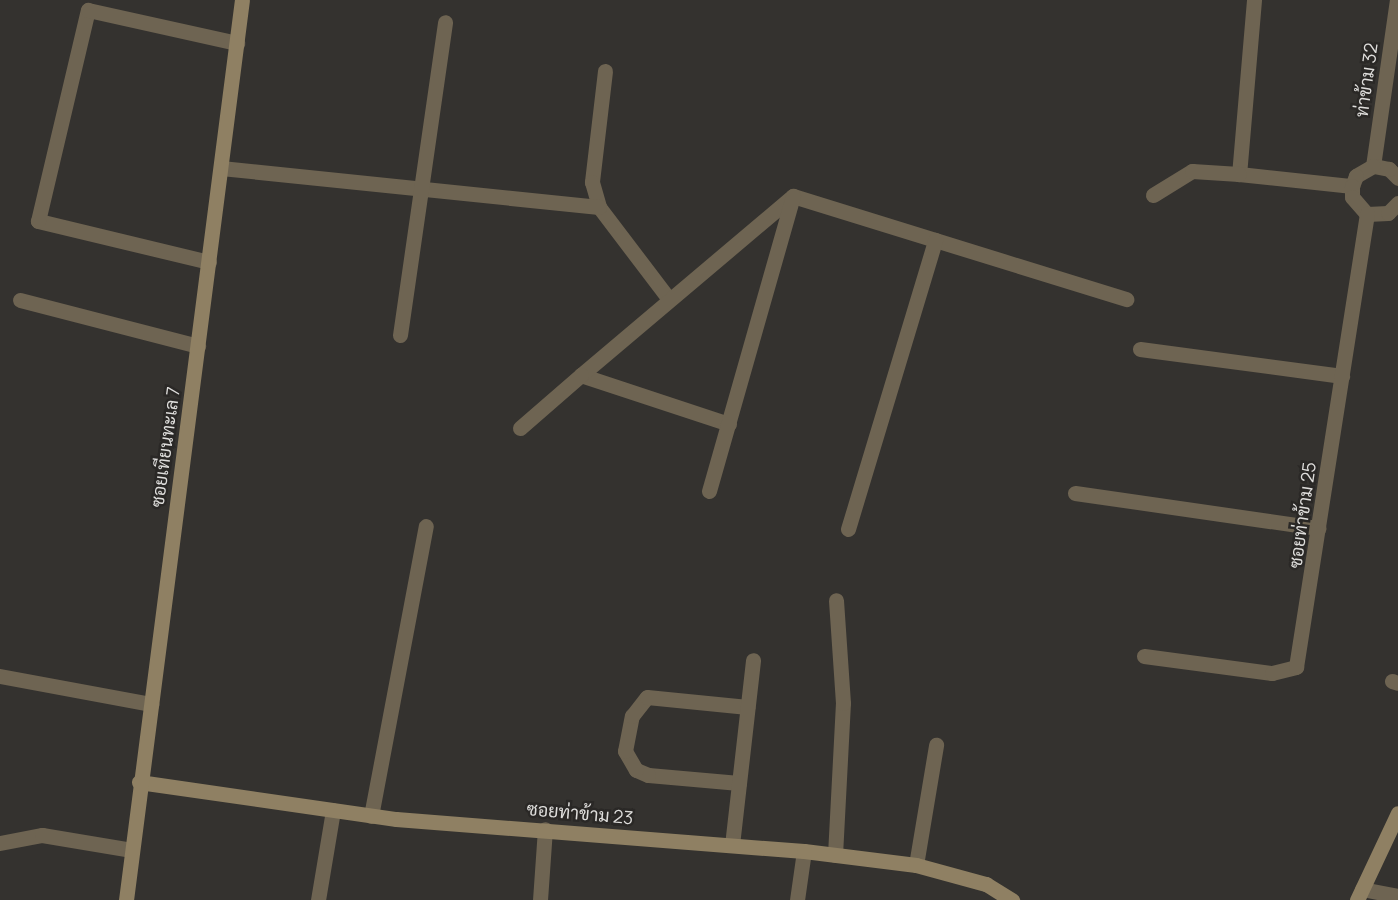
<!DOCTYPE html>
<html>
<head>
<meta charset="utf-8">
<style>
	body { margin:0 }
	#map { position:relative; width:1398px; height:900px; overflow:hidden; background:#34322f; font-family:Manrope,Sarabun,sans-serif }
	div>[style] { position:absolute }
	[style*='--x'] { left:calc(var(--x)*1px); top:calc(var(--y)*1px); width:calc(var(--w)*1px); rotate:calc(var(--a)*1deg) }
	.lane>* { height:15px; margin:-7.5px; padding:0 7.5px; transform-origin:7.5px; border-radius:7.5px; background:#6e6452 }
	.street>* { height:15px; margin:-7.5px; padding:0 7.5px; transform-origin:7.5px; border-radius:7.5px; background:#6e6452 }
	.secondary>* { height:15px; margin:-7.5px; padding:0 7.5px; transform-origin:7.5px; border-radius:7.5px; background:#8f8063 }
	span { translate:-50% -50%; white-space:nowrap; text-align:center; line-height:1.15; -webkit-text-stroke:5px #2a2826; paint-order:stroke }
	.street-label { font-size:18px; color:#dedddb }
</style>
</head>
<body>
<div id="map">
	<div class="lane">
		<i style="--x:209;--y:262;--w:176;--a:-166.5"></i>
		<i style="--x:38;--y:221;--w:217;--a:-76.7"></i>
		<i style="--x:88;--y:10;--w:153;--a:12.5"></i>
		<i style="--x:1392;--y:681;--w:6;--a:18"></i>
		<i style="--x:739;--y:783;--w:91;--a:-175"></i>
		<i style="--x:648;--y:775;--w:13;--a:-157"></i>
		<i style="--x:636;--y:770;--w:22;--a:-120"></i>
		<i style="--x:625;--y:751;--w:36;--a:-79"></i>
		<i style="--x:632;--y:716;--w:24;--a:-52"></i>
		<i style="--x:647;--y:697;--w:101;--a:5.7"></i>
		<i style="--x:0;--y:843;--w:43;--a:-10.8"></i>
		<i style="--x:42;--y:835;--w:91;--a:9.5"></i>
		<i style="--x:732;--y:845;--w:186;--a:-83.5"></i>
		<i style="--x:835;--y:855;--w:152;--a:-87"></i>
		<i style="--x:843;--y:703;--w:103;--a:-93.9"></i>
		<i style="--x:916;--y:865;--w:122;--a:-80.5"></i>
		<i style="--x:318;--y:900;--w:91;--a:-80.5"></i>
	</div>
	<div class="street">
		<i style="--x:1254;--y:0;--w:175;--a:94.9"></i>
		<i style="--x:1239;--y:174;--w:114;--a:6.1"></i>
		<i style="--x:605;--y:71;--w:112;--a:96.7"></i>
		<i style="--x:592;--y:182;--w:26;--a:74"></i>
		<i style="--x:599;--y:207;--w:114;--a:52.8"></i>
		<i style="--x:1373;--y:166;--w:168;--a:-81.8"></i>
		<i style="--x:221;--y:168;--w:380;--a:5.9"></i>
		<i style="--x:1398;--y:178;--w:13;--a:-135"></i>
		<i style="--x:1389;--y:169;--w:16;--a:-169"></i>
		<i style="--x:1373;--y:166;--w:20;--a:150"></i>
		<i style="--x:1356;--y:176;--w:11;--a:112"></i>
		<i style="--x:1352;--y:186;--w:11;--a:90"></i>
		<i style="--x:1352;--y:197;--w:23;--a:49"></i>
		<i style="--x:1367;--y:214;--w:21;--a:-3"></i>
		<i style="--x:1388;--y:213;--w:14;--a:-45"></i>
		<i style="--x:1153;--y:195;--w:46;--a:-31.6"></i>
		<i style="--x:1192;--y:171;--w:47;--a:3.7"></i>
		<i style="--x:793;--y:196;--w:349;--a:17.2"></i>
		<i style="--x:20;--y:300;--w:184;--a:14.5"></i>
		<i style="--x:400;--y:335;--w:316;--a:-81.8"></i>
		<i style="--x:1140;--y:349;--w:204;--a:7.6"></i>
		<i style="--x:729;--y:424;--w:156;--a:-161.7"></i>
		<i style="--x:581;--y:375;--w:277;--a:-40.2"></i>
		<i style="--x:520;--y:428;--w:81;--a:-41"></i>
		<i style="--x:709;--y:491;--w:307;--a:-74.1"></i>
		<i style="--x:1075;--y:493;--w:246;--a:8.2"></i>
		<i style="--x:848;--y:529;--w:302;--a:-73.2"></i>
		<i style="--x:1144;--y:656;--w:129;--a:7.6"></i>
		<i style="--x:1272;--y:673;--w:25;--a:-14"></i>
		<i style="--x:1296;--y:667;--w:459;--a:-81.1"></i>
		<i style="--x:0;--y:676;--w:154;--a:10.5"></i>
		<i style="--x:371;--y:816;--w:295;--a:-79.3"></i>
		<i style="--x:1362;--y:889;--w:37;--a:11"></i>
		<i style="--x:540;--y:900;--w:71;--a:-86"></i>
		<i style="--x:797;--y:900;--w:49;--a:-81.9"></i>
	</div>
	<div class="secondary">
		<i style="--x:139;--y:782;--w:260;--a:8.2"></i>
		<i style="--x:396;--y:819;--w:409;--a:4.5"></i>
		<i style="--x:804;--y:851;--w:113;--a:7.1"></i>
		<i style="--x:916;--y:865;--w:73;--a:15.2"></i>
		<i style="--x:986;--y:884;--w:31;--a:32"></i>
		<i style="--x:126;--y:900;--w:907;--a:-82.66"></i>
		<i style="--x:1357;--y:900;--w:96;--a:-64.8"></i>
	</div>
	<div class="street-label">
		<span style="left:1366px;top:80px;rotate:-82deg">ท่าข้าม 32</span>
		<span style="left:165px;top:447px;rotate:-82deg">ซอยเทียนทะเล 7</span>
		<span style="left:1302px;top:515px;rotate:-82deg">ซอยท่าข้าม 25</span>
		<span style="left:580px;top:813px;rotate:5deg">ซอยท่าข้าม 23</span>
	</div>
</div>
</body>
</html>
